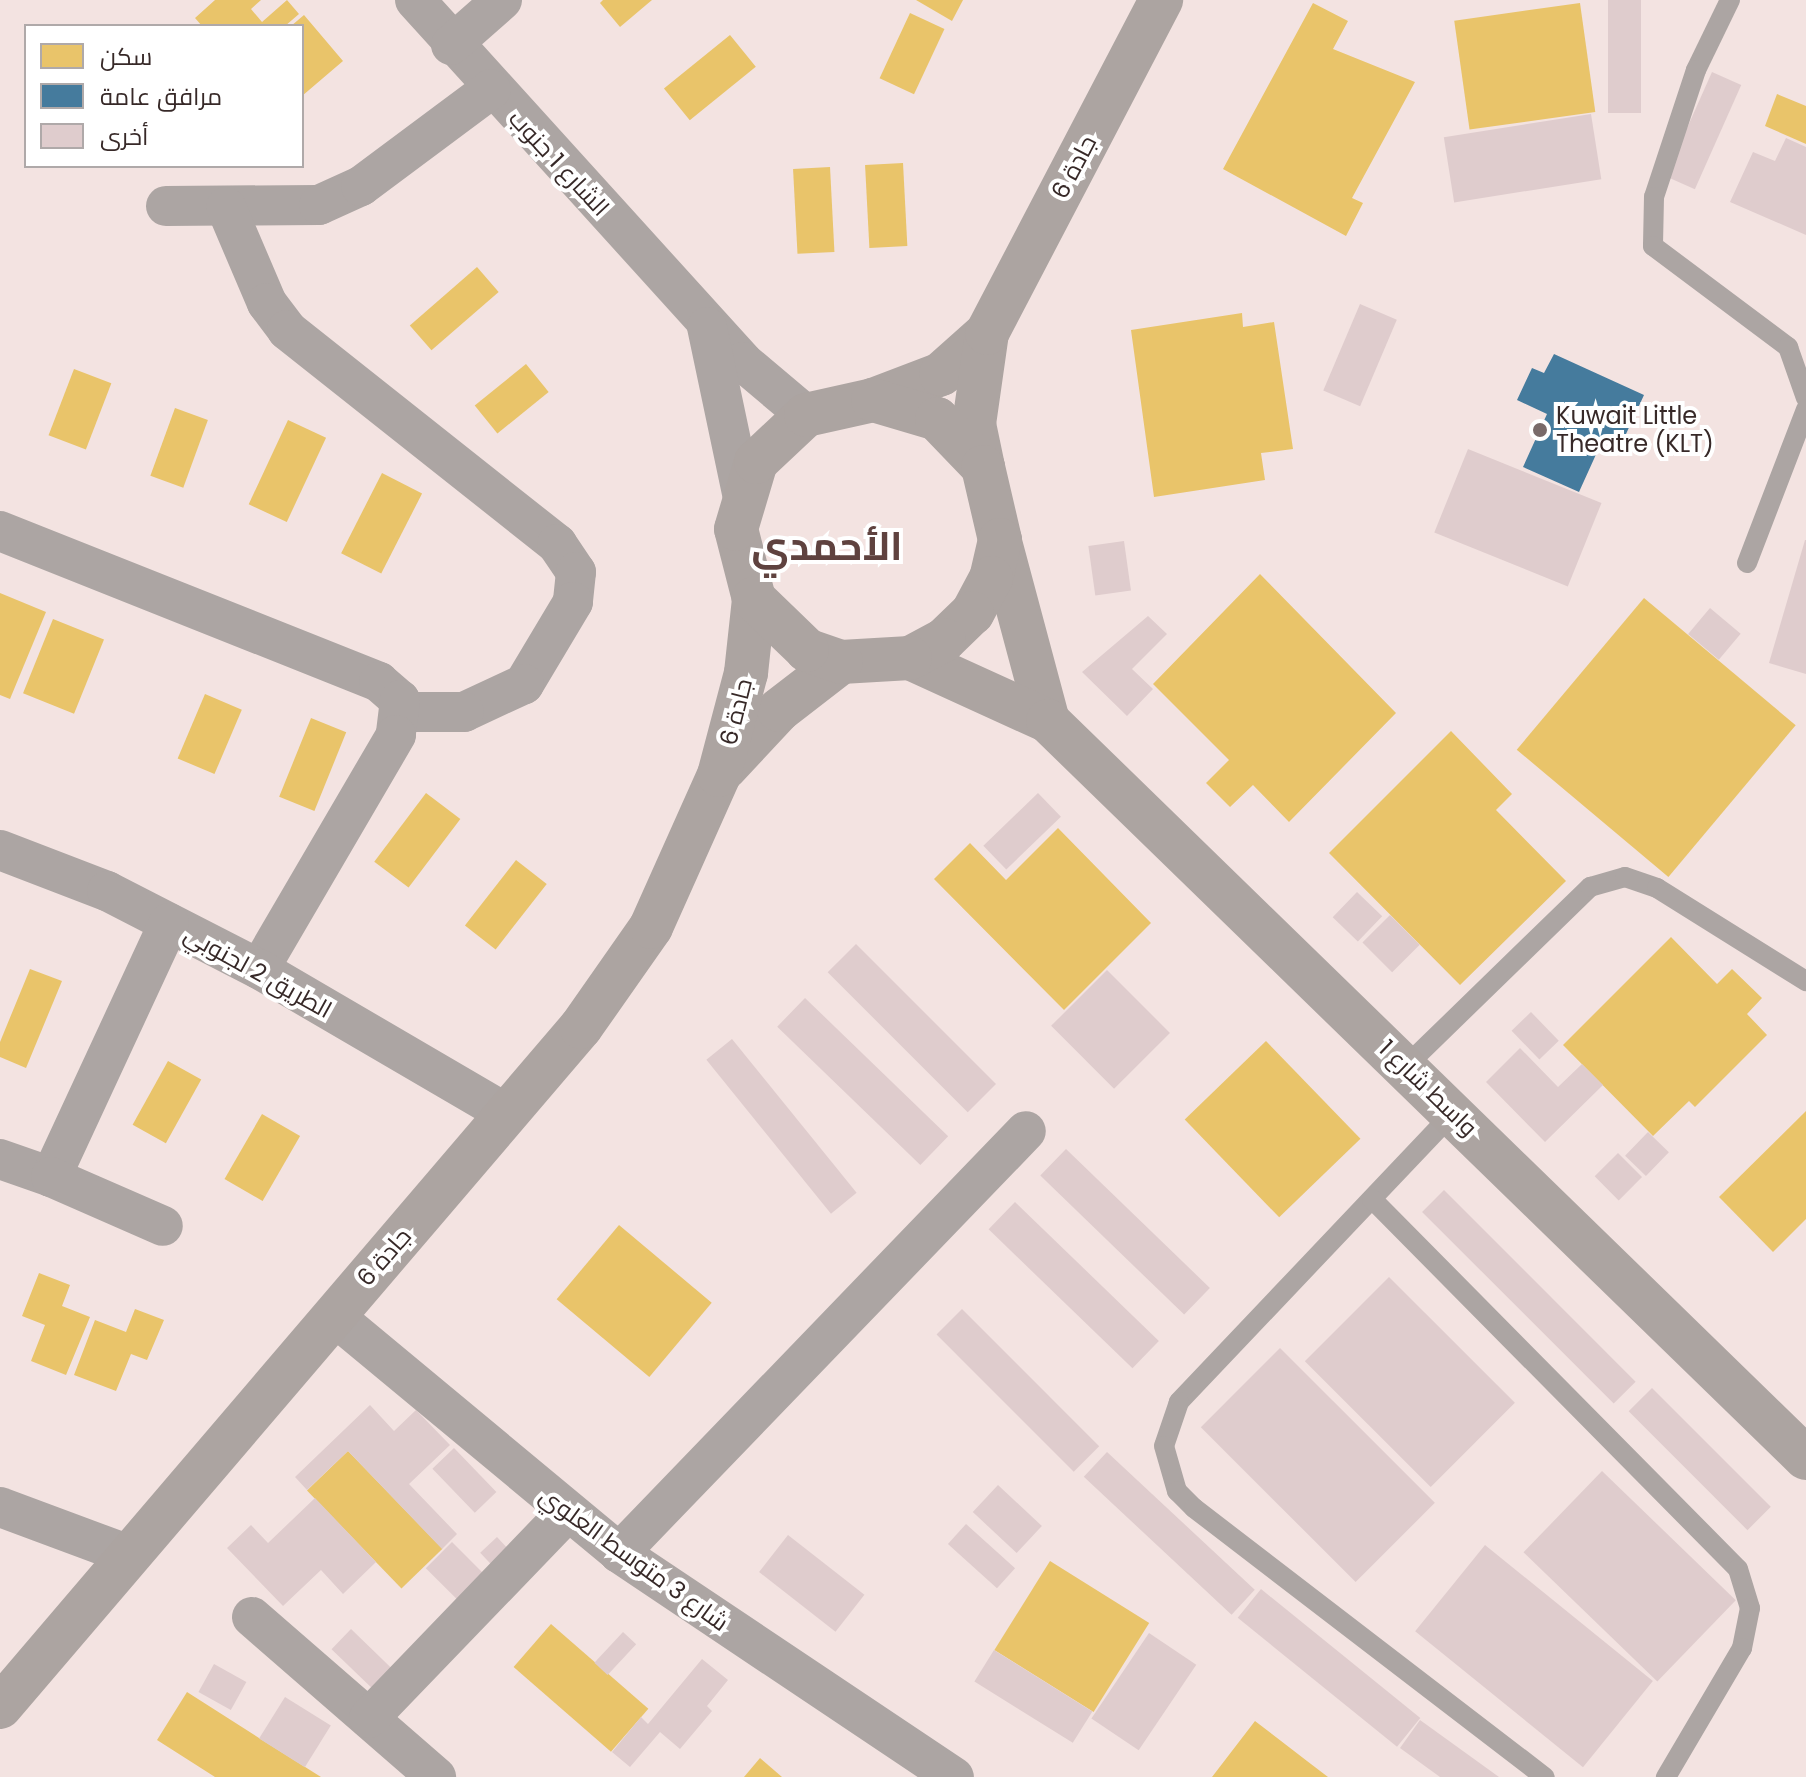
<!DOCTYPE html>
<html>
<head>
<meta charset="utf-8">
<style>
	body { margin:0 }
	#map { position:relative; width:1806px; height:1777px; overflow:hidden; background:#f3e3e1; font-family:Poppins,Cairo,sans-serif }
	div>[style] { position:absolute }
	[style*='--x'] { left:calc(var(--x)*1px); top:calc(var(--y)*1px); width:calc(var(--w)*1px); rotate:calc(var(--a)*1deg) }
	.homes>* { inset:0; background:#e9c46a; transform-origin:0 0 }
	.public>* { inset:0; background:#457b9d }
	.building>* { inset:0; background:#dfcccd; transform-origin:0 0 }
	.lane>* { height:20px; margin:-10px; padding:0 10px; transform-origin:10px; border-radius:10px; background:#aca5a3 }
	.street>* { height:40px; margin:-20px; padding:0 20px; transform-origin:20px; border-radius:20px; background:#aca5a3 }
	.secondary>* { height:44px; margin:-22px; padding:0 22px; transform-origin:22px; border-radius:22px; background:#aca4a1 }
	.dots>* { width:22px; height:22px; translate:-50% -50%; box-sizing:border-box; border:4px solid #fff; border-radius:50% }
	span { translate:-50% -50%; white-space:nowrap; text-align:center; line-height:1.15; -webkit-text-stroke:8px #fff; paint-order:stroke }
	.street-label { font-size:24px; color:#372928 }
	.poi-label { font-size:24px; color:#372928 }
	.left { translate:0 -50%; text-align:left }
	.town-label { font-size:40px; color:#5f423f; font-weight:700 }
	.legend { position:absolute; left:24px; top:24px; width:280px; height:144px; box-sizing:border-box; background:#fff; border:2px solid #afa9a9; margin:0; padding:10px 14px; list-style:none; font-size:24px; color:#372928 }
	.legend li { display:flex; align-items:center; gap:16px; height:40px }
	.legend b { width:40px; border:2px solid #afa9a9 }
</style>
</head>
<body>
<div id="map">
	<div class="homes">
		<i style="clip-path:polygon(215px 0,261px 0,251px 9px,262px 22px,287px 0,299px 14px,285px 26px,202px 26px,195px 18px)"></i>
		<i style="clip-path:polygon(652px 0,620px 27px,600px 3px,603px 0)"></i>
		<i style="clip-path:polygon(916px 0,963px 0,952px 21px)"></i>
		<i style="clip-path:polygon(1313px 3px,1348px 21px,1333px 49px,1415px 82px,1352px 198px,1363px 203px,1346px 236px,1223px 169px)"></i>
		<i style="left:1580px;top:3px;width:110px;height:127px;rotate:82deg"></i>
		<i style="left:910px;top:13px;width:38px;height:72px;rotate:25deg"></i>
		<i style="clip-path:polygon(304px 15px,343px 61px,302px 96px,302px 26px,291px 26px)"></i>
		<i style="left:730px;top:35px;width:41px;height:85px;rotate:51deg"></i>
		<i style="clip-path:polygon(1777px 94px,1806px 106px,1806px 144px,1765px 126px)"></i>
		<i style="left:903px;top:163px;width:83px;height:38px;rotate:87deg"></i>
		<i style="left:830px;top:167px;width:85px;height:37px;rotate:87deg"></i>
		<i style="left:477px;top:267px;width:33px;height:89px;rotate:49deg"></i>
		<i style="clip-path:polygon(1242px 313px,1243px 327px,1274px 322px,1293px 449px,1261px 453px,1265px 480px,1154px 497px,1131px 330px)"></i>
		<i style="left:526px;top:364px;width:36px;height:66px;rotate:51deg"></i>
		<i style="left:74px;top:369px;width:40px;height:71px;rotate:21deg"></i>
		<i style="left:175px;top:408px;width:35px;height:72px;rotate:20deg"></i>
		<i style="left:288px;top:420px;width:42px;height:93px;rotate:25deg"></i>
		<i style="left:382px;top:473px;width:45px;height:90px;rotate:27deg"></i>
		<i style="clip-path:polygon(1260px 574px,1396px 713px,1289px 822px,1253px 785px,1230px 807px,1206px 783px,1229px 760px,1153px 684px)"></i>
		<i style="clip-path:polygon(0 593px,46px 612px,10px 699px,0 695px)"></i>
		<i style="left:1644px;top:598px;width:198px;height:198px;rotate:40deg"></i>
		<i style="left:53px;top:619px;width:55px;height:80px;rotate:22deg"></i>
		<i style="left:205px;top:694px;width:40px;height:70px;rotate:23deg"></i>
		<i style="left:311px;top:718px;width:38px;height:85px;rotate:22deg"></i>
		<i style="clip-path:polygon(1451px 731px,1512px 794px,1496px 810px,1566px 881px,1460px 985px,1329px 853px)"></i>
		<i style="left:426px;top:793px;width:43px;height:86px;rotate:37deg"></i>
		<i style="clip-path:polygon(1058px 828px,1151px 923px,1064px 1010px,934px 879px,970px 843px,1006px 880px)"></i>
		<i style="left:516px;top:860px;width:39px;height:83px;rotate:38deg"></i>
		<i style="clip-path:polygon(1671px 937px,1717px 984px,1732px 969px,1762px 998px,1747px 1014px,1767px 1035px,1695px 1107px,1689px 1101px,1653px 1136px,1563px 1045px)"></i>
		<i style="clip-path:polygon(30px 969px,62px 981px,26px 1068px,0 1057px,0 1042px)"></i>
		<i style="left:1266px;top:1041px;width:136px;height:113px;rotate:46deg"></i>
		<i style="left:168px;top:1061px;width:38px;height:73px;rotate:29deg"></i>
		<i style="clip-path:polygon(1806px 1111px,1806px 1219px,1773px 1252px,1719px 1197px)"></i>
		<i style="left:262px;top:1114px;width:44px;height:75px;rotate:30deg"></i>
		<i style="left:619px;top:1225px;width:121px;height:97px;rotate:40deg"></i>
		<i style="clip-path:polygon(39px 1273px,70px 1285px,62px 1306px,90px 1317px,66px 1375px,31px 1361px,45px 1325px,22px 1316px)"></i>
		<i style="clip-path:polygon(135px 1309px,164px 1320px,147px 1360px,131px 1354px,116px 1391px,74px 1375px,95px 1320px,126px 1332px)"></i>
		<i style="left:348px;top:1451px;width:136px;height:57px;rotate:46deg"></i>
		<i style="left:1050px;top:1561px;width:117px;height:105px;rotate:32deg"></i>
		<i style="left:551px;top:1624px;width:129px;height:57px;rotate:41deg"></i>
		<i style="clip-path:polygon(187px 1692px,259px 1738px,321px 1777px,215px 1777px,157px 1740px)"></i>
		<i style="clip-path:polygon(1255px 1721px,1307px 1761px,1328px 1777px,1212px 1777px)"></i>
		<i style="clip-path:polygon(760px 1758px,782px 1777px,744px 1777px)"></i>
	</div>
	<div class="public">
		<i style="clip-path:polygon(1554px 354px,1644px 395px,1620px 447px,1603px 439px,1579px 492px,1523px 467px,1547px 414px,1517px 400px,1532px 368px,1544px 373px)"></i>
	</div>
	<div class="building">
		<i style="left:1608px;top:0;width:33px;height:113px"></i>
		<i style="left:1712px;top:72px;width:32px;height:114px;rotate:24deg"></i>
		<i style="left:1591px;top:114px;width:66px;height:149px;rotate:81deg"></i>
		<i style="clip-path:polygon(1786px 138px,1806px 147px,1806px 235px,1730px 202px,1753px 152px,1775px 161px)"></i>
		<i style="left:1360px;top:304px;width:40px;height:94px;rotate:23deg"></i>
		<i style="left:1468px;top:449px;width:144px;height:90px;rotate:22deg"></i>
		<i style="clip-path:polygon(1805px 540px,1806px 540px,1806px 674px,1769px 663px)"></i>
		<i style="left:1124px;top:541px;width:50px;height:36px;rotate:82deg"></i>
		<i style="left:1710px;top:608px;width:40px;height:34px;rotate:40deg"></i>
		<i style="clip-path:polygon(1148px 616px,1167px 634px,1132px 669px,1153px 689px,1127px 716px,1082px 672px)"></i>
		<i style="left:1038px;top:793px;width:33px;height:76px;rotate:46deg"></i>
		<i style="left:1357px;top:892px;width:35px;height:35px;rotate:44deg"></i>
		<i style="left:1390px;top:915px;width:42px;height:39px;rotate:45deg"></i>
		<i style="left:856px;top:944px;width:198px;height:40px;rotate:45deg"></i>
		<i style="left:1107px;top:970px;width:89px;height:79px;rotate:45deg"></i>
		<i style="left:805px;top:998px;width:199px;height:40px;rotate:44deg"></i>
		<i style="left:1531px;top:1012px;width:40px;height:27px;rotate:46deg"></i>
		<i style="left:732px;top:1039px;width:198px;height:33px;rotate:51deg"></i>
		<i style="clip-path:polygon(1520px 1048px,1558px 1087px,1582px 1064px,1603px 1085px,1545px 1142px,1486px 1082px)"></i>
		<i style="left:1648px;top:1132px;width:29px;height:33px;rotate:44deg"></i>
		<i style="left:1066px;top:1149px;width:200px;height:37px;rotate:44deg"></i>
		<i style="left:1618px;top:1153px;width:34px;height:33px;rotate:45deg"></i>
		<i style="left:1444px;top:1190px;width:271px;height:31px;rotate:45deg"></i>
		<i style="left:1015px;top:1202px;width:200px;height:38px;rotate:44deg"></i>
		<i style="left:1389px;top:1277px;width:178px;height:119px;rotate:45deg"></i>
		<i style="left:962px;top:1309px;width:194px;height:36px;rotate:45deg"></i>
		<i style="left:1280px;top:1348px;width:219px;height:112px;rotate:45deg"></i>
		<i style="left:1652px;top:1388px;width:168px;height:33px;rotate:45deg"></i>
		<i style="clip-path:polygon(370px 1405px,394px 1431px,416px 1410px,450px 1445px,409px 1484px,457px 1534px,442px 1549px,348px 1451px,307px 1490px,295px 1477px)"></i>
		<i style="left:454px;top:1448px;width:61px;height:30px;rotate:46deg"></i>
		<i style="left:1107px;top:1452px;width:202px;height:34px;rotate:43deg"></i>
		<i style="left:1602px;top:1471px;width:186px;height:113px;rotate:44deg"></i>
		<i style="left:998px;top:1485px;width:60px;height:37px;rotate:43deg"></i>
		<i style="clip-path:polygon(315px 1498px,376px 1562px,343px 1594px,321px 1570px,283px 1606px,227px 1548px,251px 1525px,268px 1543px)"></i>
		<i style="left:966px;top:1524px;width:66px;height:27px;rotate:42deg"></i>
		<i style="left:788px;top:1535px;width:97px;height:47px;rotate:38deg"></i>
		<i style="left:497px;top:1537px;width:21px;height:23px;rotate:47deg"></i>
		<i style="left:452px;top:1542px;width:48px;height:37px;rotate:45deg"></i>
		<i style="left:1485px;top:1545px;width:216px;height:111px;rotate:39deg"></i>
		<i style="left:1261px;top:1589px;width:205px;height:37px;rotate:39deg"></i>
		<i style="left:351px;top:1629px;width:56px;height:28px;rotate:44deg"></i>
		<i style="left:623px;top:1632px;width:18px;height:42px;rotate:43deg"></i>
		<i style="left:1149px;top:1633px;width:57px;height:103px;rotate:34deg"></i>
		<i style="left:994px;top:1650px;width:116px;height:37px;rotate:32deg"></i>
		<i style="clip-path:polygon(702px 1659px,728px 1680px,707px 1706px,712px 1711px,680px 1749px,660px 1732px,630px 1767px,612px 1752px,641px 1717px,648px 1724px)"></i>
		<i style="left:214px;top:1664px;width:37px;height:32px;rotate:29deg"></i>
		<i style="left:285px;top:1697px;width:54px;height:49px;rotate:32deg"></i>
		<i style="clip-path:polygon(1420px 1720px,1499px 1777px,1440px 1777px,1400px 1748px)"></i>
	</div>
	<div class="lane">
		<i style="--x:1730;--y:0;--w:78;--a:115.9"></i>
		<i style="--x:1696;--y:70;--w:134;--a:108.3"></i>
		<i style="--x:1654;--y:197;--w:49;--a:91.2"></i>
		<i style="--x:1653;--y:246;--w:169;--a:36.8"></i>
		<i style="--x:1788;--y:347;--w:54;--a:70.6"></i>
		<i style="--x:1747;--y:563;--w:165;--a:-69"></i>
		<i style="--x:1406;--y:1066;--w:257;--a:-44.2"></i>
		<i style="--x:1590;--y:887;--w:36;--a:-16"></i>
		<i style="--x:1625;--y:877;--w:34;--a:19"></i>
		<i style="--x:1657;--y:888;--w:176;--a:32"></i>
		<i style="--x:1454;--y:1112;--w:400;--a:133.5"></i>
		<i style="--x:1179;--y:1402;--w:46;--a:108.8"></i>
		<i style="--x:1164;--y:1446;--w:47;--a:73.9"></i>
		<i style="--x:1177;--y:1491;--w:24;--a:45"></i>
		<i style="--x:1194;--y:1508;--w:442;--a:37.5"></i>
		<i style="--x:1372;--y:1199;--w:520;--a:45.31"></i>
		<i style="--x:1738;--y:1569;--w:41;--a:72.9"></i>
		<i style="--x:1750;--y:1608;--w:41;--a:101.3"></i>
		<i style="--x:1742;--y:1648;--w:150;--a:120.5"></i>
	</div>
	<div class="street">
		<i style="--x:415;--y:0;--w:488;--a:47.8"></i>
		<i style="--x:743;--y:362;--w:82;--a:40.1"></i>
		<i style="--x:451;--y:45;--w:68;--a:-41.4"></i>
		<i style="--x:166;--y:206;--w:153;--a:-0.4"></i>
		<i style="--x:319;--y:205;--w:46;--a:-24.3"></i>
		<i style="--x:361;--y:186;--w:162;--a:-36.7"></i>
		<i style="--x:226;--y:207;--w:104;--a:66.9"></i>
		<i style="--x:267;--y:303;--w:34;--a:53"></i>
		<i style="--x:287;--y:330;--w:345;--a:38.4"></i>
		<i style="--x:557;--y:544;--w:34;--a:56"></i>
		<i style="--x:576;--y:572;--w:30;--a:96"></i>
		<i style="--x:573;--y:602;--w:96;--a:120.9"></i>
		<i style="--x:524;--y:684;--w:66;--a:155"></i>
		<i style="--x:464;--y:712;--w:62;--a:180"></i>
		<i style="--x:707;--y:327;--w:170;--a:78.1"></i>
		<i style="--x:0;--y:531;--w:408;--a:21.7"></i>
		<i style="--x:379;--y:682;--w:28;--a:41"></i>
		<i style="--x:400;--y:700;--w:35;--a:97"></i>
		<i style="--x:396;--y:735;--w:271;--a:120.3"></i>
		<i style="--x:0;--y:850;--w:115;--a:21"></i>
		<i style="--x:107;--y:891;--w:171;--a:27.2"></i>
		<i style="--x:259;--y:969;--w:287;--a:30.3"></i>
		<i style="--x:0;--y:1159;--w:54;--a:19.4"></i>
		<i style="--x:51;--y:1177;--w:280;--a:-65.1"></i>
		<i style="--x:51;--y:1177;--w:122;--a:23.6"></i>
		<i style="--x:334;--y:1316;--w:371;--a:39.7"></i>
		<i style="--x:619;--y:1553;--w:403;--a:33.8"></i>
		<i style="--x:0;--y:1507;--w:138;--a:20.4"></i>
		<i style="--x:619;--y:1553;--w:586;--a:-46.04"></i>
		<i style="--x:252;--y:1617;--w:244;--a:41"></i>
		<i style="--x:369;--y:1718;--w:284;--a:-46.1"></i>
	</div>
	<div class="secondary">
		<i style="--x:873;--y:400;--w:73;--a:-20.9"></i>
		<i style="--x:941;--y:374;--w:62;--a:-41.7"></i>
		<i style="--x:983;--y:467;--w:44;--a:-101.8"></i>
		<i style="--x:974;--y:424;--w:92;--a:-81.9"></i>
		<i style="--x:987;--y:333;--w:376;--a:-62.4"></i>
		<i style="--x:1000;--y:542;--w:185;--a:75"></i>
		<i style="--x:910;--y:658;--w:152;--a:24.5"></i>
		<i style="--x:1048;--y:721;--w:1057;--a:44.2"></i>
		<i style="--x:725;--y:768;--w:79;--a:-47"></i>
		<i style="--x:779;--y:710;--w:78;--a:-37.7"></i>
		<i style="--x:0;--y:1707;--w:894;--a:-49.49"></i>
		<i style="--x:581;--y:1027;--w:122;--a:-55"></i>
		<i style="--x:651;--y:927;--w:167;--a:-65.9"></i>
		<i style="--x:719;--y:775;--w:106;--a:-75.2"></i>
		<i style="--x:746;--y:673;--w:74;--a:-83.8"></i>
		<i style="--x:754;--y:599;--w:72;--a:-104.4"></i>
		<i style="--x:736;--y:529;--w:70;--a:-73.4"></i>
		<i style="--x:756;--y:462;--w:69;--a:-43.2"></i>
		<i style="--x:806;--y:415;--w:69;--a:-12.6"></i>
		<i style="--x:873;--y:400;--w:67;--a:16.5"></i>
		<i style="--x:937;--y:419;--w:66;--a:46.2"></i>
		<i style="--x:983;--y:467;--w:75;--a:76.9"></i>
		<i style="--x:1000;--y:540;--w:39;--a:103"></i>
		<i style="--x:991;--y:578;--w:40;--a:118"></i>
		<i style="--x:972;--y:613;--w:39;--a:136"></i>
		<i style="--x:944;--y:640;--w:38;--a:152"></i>
		<i style="--x:910;--y:658;--w:69;--a:176.7"></i>
		<i style="--x:841;--y:662;--w:36;--a:-161"></i>
		<i style="--x:807;--y:650;--w:74;--a:-136.1"></i>
	</div>
	<div class="dots">
		<i style="left:1540px;top:430px;background:#796a69"></i>
	</div>
	<div class="street-label">
		<span style="left:559px;top:163px;rotate:47deg">الشارع 1 جنوب</span>
		<span style="left:1074px;top:167px;rotate:-62deg">جادة 6</span>
		<span style="left:736px;top:712px;rotate:-76deg">جادة 6</span>
		<span style="left:258px;top:972px;rotate:29deg">الطريق 2 لجنوبي</span>
		<span style="left:1428px;top:1088px;rotate:44deg">واسط شارع 1</span>
		<span style="left:384px;top:1257px;rotate:-49deg">جادة 6</span>
		<span style="left:634px;top:1559px;rotate:36deg">شارع 3 متوسط العلوي</span>
	</div>
	<div class="poi-label">
		<span class="left" style="left:1556px;top:430px">Kuwait Little<br>Theatre (KLT)</span>
	</div>
	<div class="town-label">
		<span style="left:827px;top:546px">الأحمدي</span>
	</div>
	<ul class="legend">
	<li><b style="height:22px;background:#e9c46a"></b>سكن</li>
	<li><b style="height:22px;background:#457b9d"></b>مرافق عامة</li>
	<li><b style="height:22px;background:#dfcccd"></b>أخرى</li>
	</ul>
</div>
</body>
</html>
